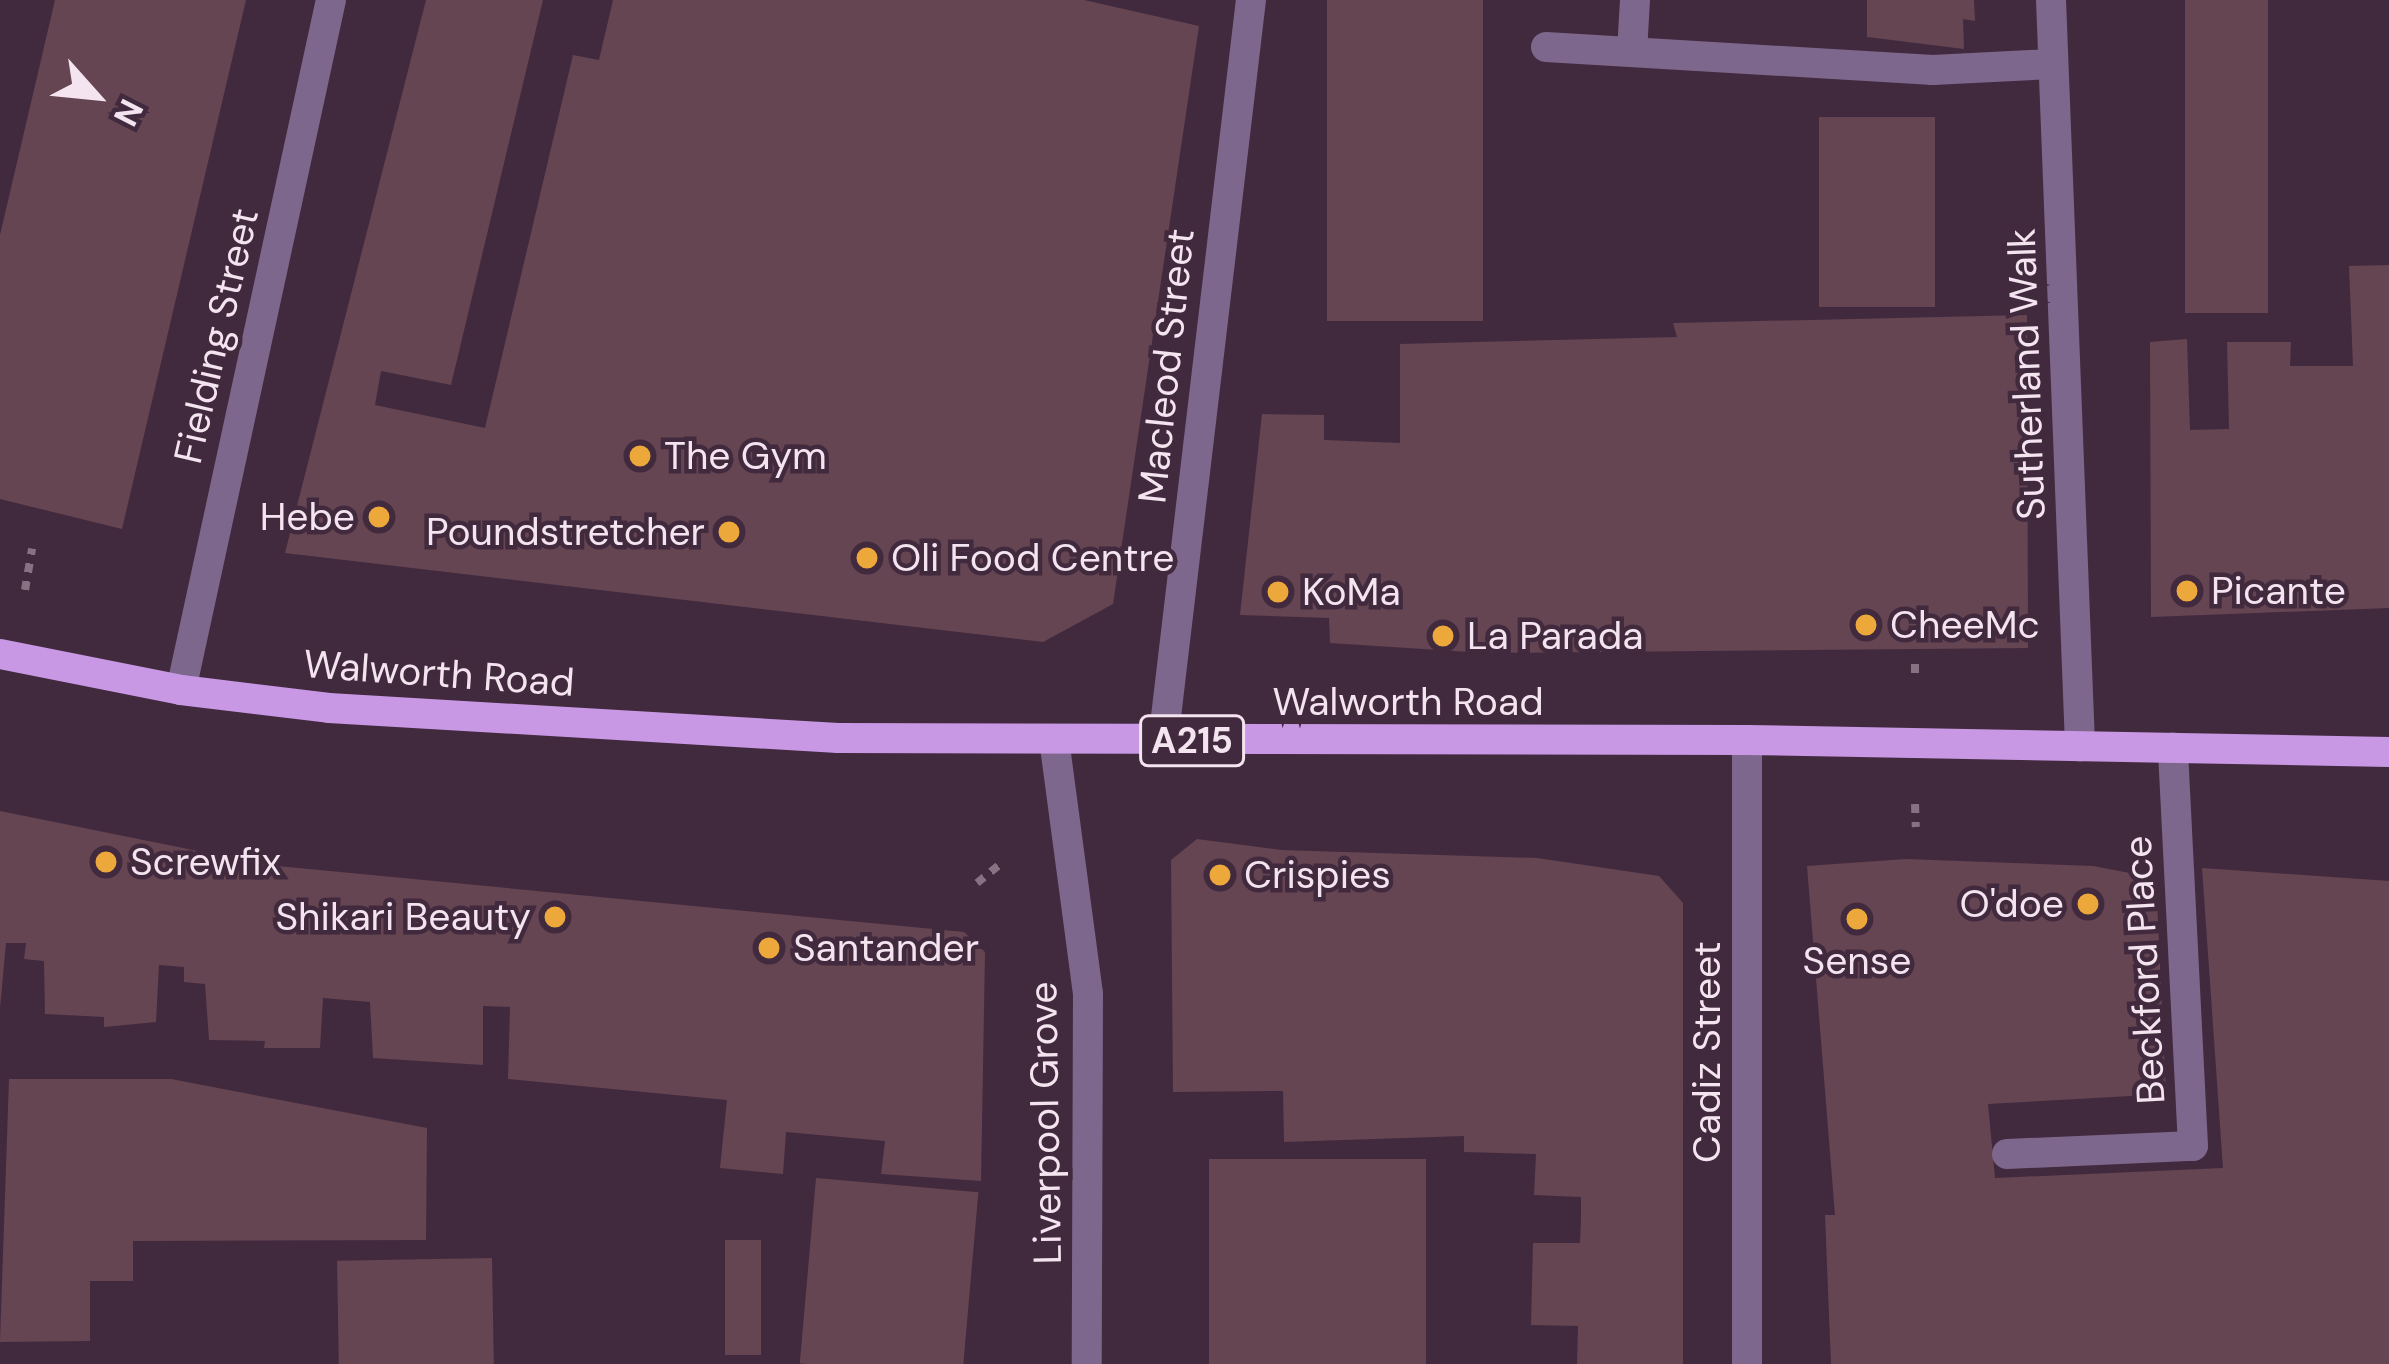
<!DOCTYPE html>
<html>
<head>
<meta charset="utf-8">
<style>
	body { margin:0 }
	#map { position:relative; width:2389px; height:1364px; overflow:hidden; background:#422a3e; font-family:"DM Sans",sans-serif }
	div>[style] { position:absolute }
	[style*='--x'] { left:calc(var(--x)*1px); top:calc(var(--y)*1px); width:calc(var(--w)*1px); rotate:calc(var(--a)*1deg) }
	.building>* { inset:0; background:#654552; transform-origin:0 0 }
	.path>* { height:8px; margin-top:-4px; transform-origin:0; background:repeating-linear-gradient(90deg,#877283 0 9px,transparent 0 18px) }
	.minor>* { height:30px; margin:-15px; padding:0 15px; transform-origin:15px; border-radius:15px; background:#7e678c }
	.major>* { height:30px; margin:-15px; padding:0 15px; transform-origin:15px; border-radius:15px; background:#c898e4 }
	.dots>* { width:33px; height:33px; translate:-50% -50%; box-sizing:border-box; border:6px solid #422a3e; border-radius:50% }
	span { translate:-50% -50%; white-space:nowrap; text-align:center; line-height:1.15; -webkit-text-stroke:9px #422a3e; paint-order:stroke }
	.shield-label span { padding:3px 9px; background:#422a3e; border:3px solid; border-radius:9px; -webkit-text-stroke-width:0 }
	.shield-label { font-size:36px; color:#f4e4f0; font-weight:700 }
	.street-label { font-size:39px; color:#f4e4f0 }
	.poi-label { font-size:39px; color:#f4e4f0 }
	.left { translate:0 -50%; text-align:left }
	.right { translate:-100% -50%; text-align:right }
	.north { position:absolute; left:36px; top:36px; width:120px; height:120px; -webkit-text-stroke:9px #422a3e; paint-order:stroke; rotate:117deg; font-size:33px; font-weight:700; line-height:48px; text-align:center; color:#f4e4f0 }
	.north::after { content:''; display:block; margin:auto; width:42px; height:54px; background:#f4e4f0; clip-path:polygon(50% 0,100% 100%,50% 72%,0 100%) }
</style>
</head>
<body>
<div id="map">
	<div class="building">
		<i style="clip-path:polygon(55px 0,246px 0,122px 529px,0 499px,0 235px)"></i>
		<i style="clip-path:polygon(426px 0,543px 0,451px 385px,381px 371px,375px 405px,485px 428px,573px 55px,599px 60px,613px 0,1084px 0,1199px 26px,1113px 604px,1043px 642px,285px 553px)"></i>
		<i style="left:1327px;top:0;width:156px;height:321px"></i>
		<i style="clip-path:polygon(1867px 0,1974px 0,1975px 21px,1963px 19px,1964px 49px,1867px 37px)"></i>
		<i style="left:2185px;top:0;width:83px;height:313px"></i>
		<i style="left:1819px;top:117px;width:116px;height:190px"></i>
		<i style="clip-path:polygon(2389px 265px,2389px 608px,2151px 617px,2150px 342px,2187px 339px,2190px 430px,2229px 429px,2227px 342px,2291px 342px,2290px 366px,2353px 366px,2349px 266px)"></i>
		<i style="clip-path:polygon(2027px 315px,2028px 648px,1485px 653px,1330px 643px,1329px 618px,1240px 615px,1262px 414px,1324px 415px,1324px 440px,1400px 443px,1400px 344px,1677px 337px,1673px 323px)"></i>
		<i style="clip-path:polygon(0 811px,267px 865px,964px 932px,985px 952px,981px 1181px,881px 1174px,885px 1141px,786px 1132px,783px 1174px,720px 1168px,727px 1100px,508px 1079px,510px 1007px,483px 1006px,483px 1065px,373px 1058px,370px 1002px,323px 998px,320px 1048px,264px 1048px,265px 1041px,209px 1040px,205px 984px,184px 982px,184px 967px,159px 965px,156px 1022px,104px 1027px,104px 1017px,45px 1014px,44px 961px,24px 959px,26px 943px,6px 943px,0 1008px)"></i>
		<i style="clip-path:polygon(1197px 839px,1281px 850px,1537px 858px,1659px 876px,1683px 903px,1683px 1364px,1577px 1364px,1578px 1326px,1531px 1325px,1533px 1243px,1580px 1243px,1581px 1219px,1581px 1197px,1534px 1195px,1536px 1154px,1464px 1152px,1464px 1136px,1284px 1142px,1283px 1091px,1173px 1092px,1171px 860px)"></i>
		<i style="clip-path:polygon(1906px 859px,2093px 866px,2156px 878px,2166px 1094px,1988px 1104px,1995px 1178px,2223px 1168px,2202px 868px,2389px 881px,2389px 1364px,1831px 1364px,1825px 1215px,1835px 1215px,1807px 866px)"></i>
		<i style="clip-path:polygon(9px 1079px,171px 1079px,427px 1128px,426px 1240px,133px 1241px,133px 1281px,90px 1281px,90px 1341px,0 1342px)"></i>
		<i style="left:1209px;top:1159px;width:217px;height:205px"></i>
		<i style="left:816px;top:1178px;width:163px;height:186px;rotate:5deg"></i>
		<i style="left:725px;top:1240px;width:36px;height:115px"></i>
		<i style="left:492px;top:1258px;width:106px;height:155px;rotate:89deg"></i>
	</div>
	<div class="path">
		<i style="--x:25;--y:590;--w:42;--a:-80.3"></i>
		<i style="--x:1915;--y:664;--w:18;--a:90"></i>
		<i style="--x:1915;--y:804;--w:23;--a:88"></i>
		<i style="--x:977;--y:883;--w:33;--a:-39"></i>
	</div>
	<div class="minor">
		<i style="--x:2051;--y:0;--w:747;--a:87.77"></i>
		<i style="--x:1546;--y:47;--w:388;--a:3.4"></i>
		<i style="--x:1933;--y:70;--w:120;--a:-2.9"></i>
		<i style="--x:1632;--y:52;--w:52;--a:-86.7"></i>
		<i style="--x:181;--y:690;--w:706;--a:-77.74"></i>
		<i style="--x:1054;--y:739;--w:257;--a:82.4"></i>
		<i style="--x:1088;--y:994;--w:370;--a:90.2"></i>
		<i style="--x:1747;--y:740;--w:624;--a:90"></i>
		<i style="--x:1163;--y:742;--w:747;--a:-83.24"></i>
		<i style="--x:2007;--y:1154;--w:186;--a:-2.5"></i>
		<i style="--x:2193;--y:1146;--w:399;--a:-92.9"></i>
	</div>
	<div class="major">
		<i style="--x:0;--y:654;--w:185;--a:11.2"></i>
		<i style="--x:181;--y:690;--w:149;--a:6.9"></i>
		<i style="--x:329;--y:708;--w:510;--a:3.37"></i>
		<i style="--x:838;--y:738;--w:909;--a:0.13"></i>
		<i style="--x:1747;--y:740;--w:642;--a:1.07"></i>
	</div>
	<div class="dots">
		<i style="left:640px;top:456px;background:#eda83b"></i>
		<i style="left:379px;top:517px;background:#eda83b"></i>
		<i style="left:729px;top:532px;background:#eda83b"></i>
		<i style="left:867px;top:558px;background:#eda83b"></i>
		<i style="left:2187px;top:591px;background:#eda83b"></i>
		<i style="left:1278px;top:592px;background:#eda83b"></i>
		<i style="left:1866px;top:625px;background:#eda83b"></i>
		<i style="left:1443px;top:636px;background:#eda83b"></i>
		<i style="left:106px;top:862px;background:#eda83b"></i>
		<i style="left:1220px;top:875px;background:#eda83b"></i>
		<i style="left:2088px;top:904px;background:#eda83b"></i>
		<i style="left:555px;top:917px;background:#eda83b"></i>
		<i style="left:1857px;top:919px;background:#eda83b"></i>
		<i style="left:769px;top:948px;background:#eda83b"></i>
	</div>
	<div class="shield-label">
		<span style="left:1192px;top:741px">A215</span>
	</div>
	<div class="street-label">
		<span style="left:217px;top:336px;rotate:-77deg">Fielding Street</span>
		<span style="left:1167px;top:366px;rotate:-84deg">Macleod Street</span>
		<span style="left:2027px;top:374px;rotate:-92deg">Sutherland Walk</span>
		<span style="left:439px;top:674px;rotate:4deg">Walworth Road</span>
		<span style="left:1408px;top:702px">Walworth Road</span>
		<span style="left:2145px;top:970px;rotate:-93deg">Beckford Place</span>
		<span style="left:1707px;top:1052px;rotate:-90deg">Cadiz Street</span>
		<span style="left:1046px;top:1123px;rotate:-91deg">Liverpool Grove</span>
	</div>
	<div class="poi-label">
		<span class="left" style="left:664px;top:456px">The Gym</span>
		<span class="right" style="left:355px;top:517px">Hebe</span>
		<span class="right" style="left:705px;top:532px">Poundstretcher</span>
		<span class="left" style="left:891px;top:558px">Oli Food Centre</span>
		<span class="left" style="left:2211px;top:591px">Picante</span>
		<span class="left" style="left:1302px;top:592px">KoMa</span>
		<span class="left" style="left:1890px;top:625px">CheeMc</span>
		<span class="left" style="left:1467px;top:636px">La Parada</span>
		<span class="left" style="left:130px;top:862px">Screwfix</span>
		<span class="left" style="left:1244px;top:875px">Crispies</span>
		<span class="right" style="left:2064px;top:904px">O'doe</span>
		<span class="right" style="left:531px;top:917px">Shikari Beauty</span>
		<span class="left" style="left:793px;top:948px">Santander</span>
		<span style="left:1857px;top:961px">Sense</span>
	</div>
	<div class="north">N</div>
</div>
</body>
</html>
